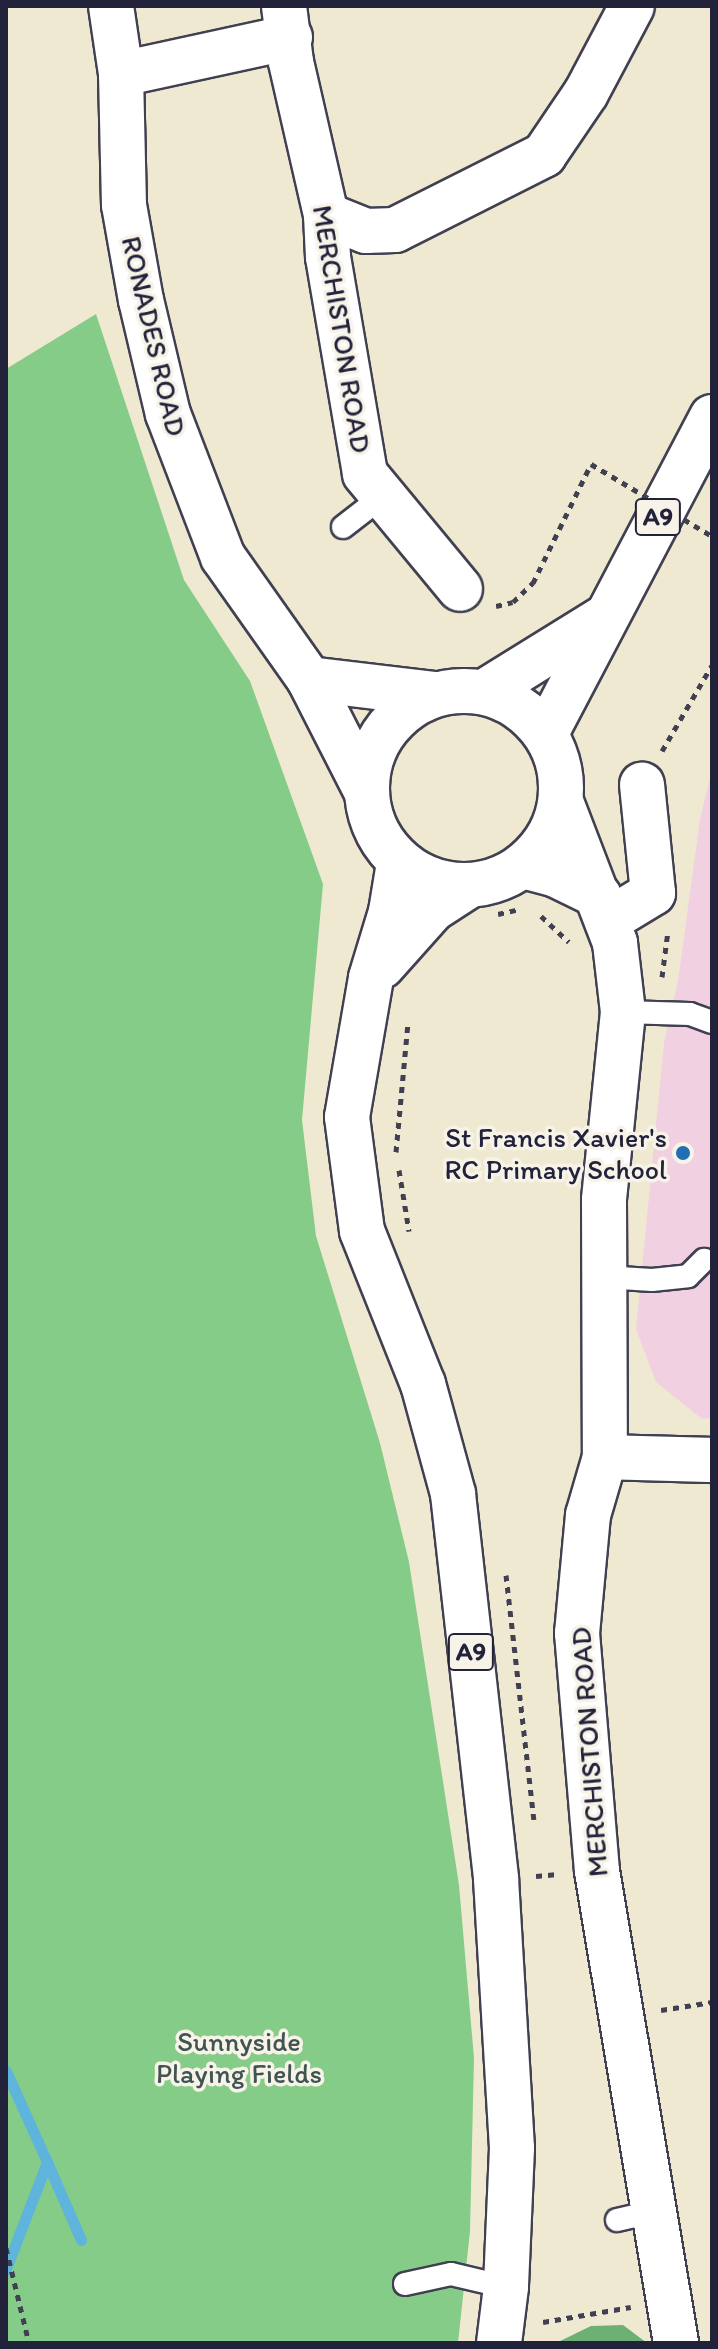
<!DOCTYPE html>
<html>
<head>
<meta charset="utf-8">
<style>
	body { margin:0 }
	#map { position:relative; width:718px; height:2349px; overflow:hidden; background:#f0e9d1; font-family:Itim,sans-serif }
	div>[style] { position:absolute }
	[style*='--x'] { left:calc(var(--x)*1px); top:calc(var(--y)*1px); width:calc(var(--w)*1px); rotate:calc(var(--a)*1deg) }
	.built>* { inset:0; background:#f1d0e2 }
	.green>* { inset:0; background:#85cc88 }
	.forest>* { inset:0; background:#6cb074 }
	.stream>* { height:11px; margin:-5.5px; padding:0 5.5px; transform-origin:5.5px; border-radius:5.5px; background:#5eb4da }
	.path>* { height:5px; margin-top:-2.5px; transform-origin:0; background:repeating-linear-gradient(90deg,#414052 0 6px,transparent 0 12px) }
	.roads { filter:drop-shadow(2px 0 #414052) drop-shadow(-2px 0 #414052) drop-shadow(0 2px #414052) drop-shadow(0 -2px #414052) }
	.service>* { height:22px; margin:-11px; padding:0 11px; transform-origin:11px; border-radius:11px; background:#fff }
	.minor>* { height:44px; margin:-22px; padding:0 22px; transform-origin:22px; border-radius:22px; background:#fff }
	.secondary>* { height:44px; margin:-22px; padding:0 22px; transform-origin:22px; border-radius:22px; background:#fff }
	.primary>* { height:44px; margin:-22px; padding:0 22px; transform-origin:22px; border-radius:22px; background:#fff }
	.primary>.ring { margin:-22px; padding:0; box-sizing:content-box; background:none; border:44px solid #fff; border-radius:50% }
	.path-bridge>* { height:5px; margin-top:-2.5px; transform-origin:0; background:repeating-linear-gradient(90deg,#414052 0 6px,transparent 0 12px) }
	.dots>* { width:22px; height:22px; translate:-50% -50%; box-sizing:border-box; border:4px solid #f7f3e8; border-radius:50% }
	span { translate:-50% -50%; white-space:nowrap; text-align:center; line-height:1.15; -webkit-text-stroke:7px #f7f3e8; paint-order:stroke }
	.shield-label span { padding:2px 6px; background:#f7f3e8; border:2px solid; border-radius:6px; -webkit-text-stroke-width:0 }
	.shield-label { font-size:26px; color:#22223b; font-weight:700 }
	.street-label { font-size:28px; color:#22223b }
	.poi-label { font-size:28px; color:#22223b }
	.right { translate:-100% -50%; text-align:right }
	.park-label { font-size:28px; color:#405552 }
	.frame { position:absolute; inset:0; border:8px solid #22223b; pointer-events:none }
</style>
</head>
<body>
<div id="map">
	<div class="built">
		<i style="clip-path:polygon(712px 770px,712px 1418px,702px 1419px,656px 1382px,636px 1329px,664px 1043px,678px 981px,700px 819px)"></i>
	</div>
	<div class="green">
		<i style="clip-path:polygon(96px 314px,184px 580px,250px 681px,323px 884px,302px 1120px,316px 1236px,380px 1443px,409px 1562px,459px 1885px,474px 2058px,470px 2231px,458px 2343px,6px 2343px,6px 369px)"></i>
	</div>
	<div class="forest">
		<i style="clip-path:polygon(623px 2325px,647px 2343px,556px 2343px,591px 2326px)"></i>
	</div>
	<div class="stream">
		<i style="--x:6;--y:2071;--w:100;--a:65.7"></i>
		<i style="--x:47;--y:2162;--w:115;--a:111"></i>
		<i style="--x:47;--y:2162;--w:85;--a:66.4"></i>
	</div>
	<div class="path">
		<i style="--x:496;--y:606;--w:17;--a:-13"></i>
		<i style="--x:513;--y:602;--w:28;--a:-44"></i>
		<i style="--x:533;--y:583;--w:132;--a:-64"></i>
		<i style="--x:662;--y:751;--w:99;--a:-59.8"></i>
		<i style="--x:498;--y:914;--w:23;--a:-13"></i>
		<i style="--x:541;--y:916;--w:38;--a:43"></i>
		<i style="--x:662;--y:977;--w:46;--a:-82.6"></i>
		<i style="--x:396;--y:1152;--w:130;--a:-84.7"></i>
		<i style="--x:399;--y:1170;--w:62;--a:80.7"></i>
		<i style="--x:506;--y:1575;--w:246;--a:83.5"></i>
		<i style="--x:536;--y:1876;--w:22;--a:-5"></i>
		<i style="--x:661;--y:2010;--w:52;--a:-8.9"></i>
		<i style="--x:6;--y:2248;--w:98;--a:76.4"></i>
		<i style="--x:543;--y:2322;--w:89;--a:-9.7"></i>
	</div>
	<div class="roads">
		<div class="service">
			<i style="--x:343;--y:527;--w:51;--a:-37.8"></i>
			<i style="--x:623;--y:1012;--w:67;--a:1.7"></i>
			<i style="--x:690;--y:1014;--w:23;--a:20"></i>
			<i style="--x:604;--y:1277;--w:48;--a:3.6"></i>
			<i style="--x:652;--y:1280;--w:36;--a:-6"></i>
			<i style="--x:688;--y:1276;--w:23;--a:-45"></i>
			<i style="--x:617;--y:2220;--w:37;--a:-13"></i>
			<i style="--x:405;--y:2284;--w:47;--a:-12.3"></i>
			<i style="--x:451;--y:2274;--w:57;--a:13.3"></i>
		</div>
		<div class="minor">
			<i style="--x:284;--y:6;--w:56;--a:82.9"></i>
			<i style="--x:291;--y:62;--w:157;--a:77.1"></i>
			<i style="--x:326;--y:215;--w:42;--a:87.3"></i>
			<i style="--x:328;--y:257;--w:220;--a:80.3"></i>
			<i style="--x:365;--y:474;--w:149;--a:50.4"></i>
			<i style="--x:121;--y:74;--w:173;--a:-12.3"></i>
			<i style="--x:326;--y:215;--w:43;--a:21.8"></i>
			<i style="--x:366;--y:231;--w:29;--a:-2"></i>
			<i style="--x:395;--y:230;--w:167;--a:-26.7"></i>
			<i style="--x:544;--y:155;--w:75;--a:-55.9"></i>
			<i style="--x:586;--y:93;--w:98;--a:-62.1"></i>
			<i style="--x:561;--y:802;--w:151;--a:69"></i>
			<i style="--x:615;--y:943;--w:69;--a:83.4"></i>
			<i style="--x:623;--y:1012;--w:189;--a:95.8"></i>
			<i style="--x:604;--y:1200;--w:257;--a:89.8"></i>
			<i style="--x:605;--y:1457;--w:60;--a:106.3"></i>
			<i style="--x:588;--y:1515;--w:119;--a:95.3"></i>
			<i style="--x:577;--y:1633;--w:239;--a:85.2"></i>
			<i style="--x:597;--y:1871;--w:479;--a:80.5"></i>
			<i style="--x:523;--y:866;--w:34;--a:15"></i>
			<i style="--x:556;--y:875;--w:48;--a:26"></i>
			<i style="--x:607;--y:921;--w:54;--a:-31.3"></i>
			<i style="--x:653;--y:893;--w:109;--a:-95.8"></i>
			<i style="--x:605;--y:1457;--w:107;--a:1.6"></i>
		</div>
		<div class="secondary">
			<i style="--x:111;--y:6;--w:69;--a:81.6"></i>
			<i style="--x:121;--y:74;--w:131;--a:88.7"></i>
			<i style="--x:124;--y:205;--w:97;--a:79.9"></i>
			<i style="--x:141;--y:300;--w:117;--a:76.7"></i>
			<i style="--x:168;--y:414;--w:153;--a:69"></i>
			<i style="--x:223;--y:557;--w:149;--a:54.8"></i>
			<i style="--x:309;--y:679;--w:123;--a:63"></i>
			<i style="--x:309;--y:679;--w:127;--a:6.8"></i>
		</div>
		<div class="primary">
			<i class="ring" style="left:367px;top:691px;width:150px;height:150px"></i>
			<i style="--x:484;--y:692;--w:142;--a:-31.8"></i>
			<i style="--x:546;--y:733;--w:357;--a:-62.3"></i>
			<i style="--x:399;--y:863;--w:50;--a:99.3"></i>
			<i style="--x:391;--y:912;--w:69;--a:106.9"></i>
			<i style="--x:371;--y:978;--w:141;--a:99.8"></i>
			<i style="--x:347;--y:1117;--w:115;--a:82.5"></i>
			<i style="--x:362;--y:1231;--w:165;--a:68.3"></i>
			<i style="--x:423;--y:1384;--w:114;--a:74.7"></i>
			<i style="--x:453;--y:1494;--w:387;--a:83.6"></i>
			<i style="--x:496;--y:1879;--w:269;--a:86.6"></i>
			<i style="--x:512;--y:2148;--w:139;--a:92.5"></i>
			<i style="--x:506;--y:2287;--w:56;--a:97.1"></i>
			<i style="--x:382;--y:966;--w:76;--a:-48.2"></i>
			<i style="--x:433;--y:909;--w:40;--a:-32.9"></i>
		</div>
	</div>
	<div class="path-bridge">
		<i style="--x:591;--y:464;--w:141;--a:30.8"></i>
	</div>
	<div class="dots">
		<i style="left:683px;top:1153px;background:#1f6fb2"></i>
	</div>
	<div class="shield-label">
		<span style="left:658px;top:517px">A9</span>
		<span style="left:471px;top:1652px">A9</span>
	</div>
	<div class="street-label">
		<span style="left:342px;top:329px;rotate:81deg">MERCHISTON ROAD</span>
		<span style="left:154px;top:336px;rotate:77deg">RONADES ROAD</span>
		<span style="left:589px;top:1752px;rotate:-94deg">MERCHISTON ROAD</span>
	</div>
	<div class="poi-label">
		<span class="right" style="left:667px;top:1153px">St Francis Xavier's<br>RC Primary School</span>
	</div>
	<div class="park-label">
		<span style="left:239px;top:2057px">Sunnyside<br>Playing Fields</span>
	</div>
	<div class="frame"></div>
</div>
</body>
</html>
